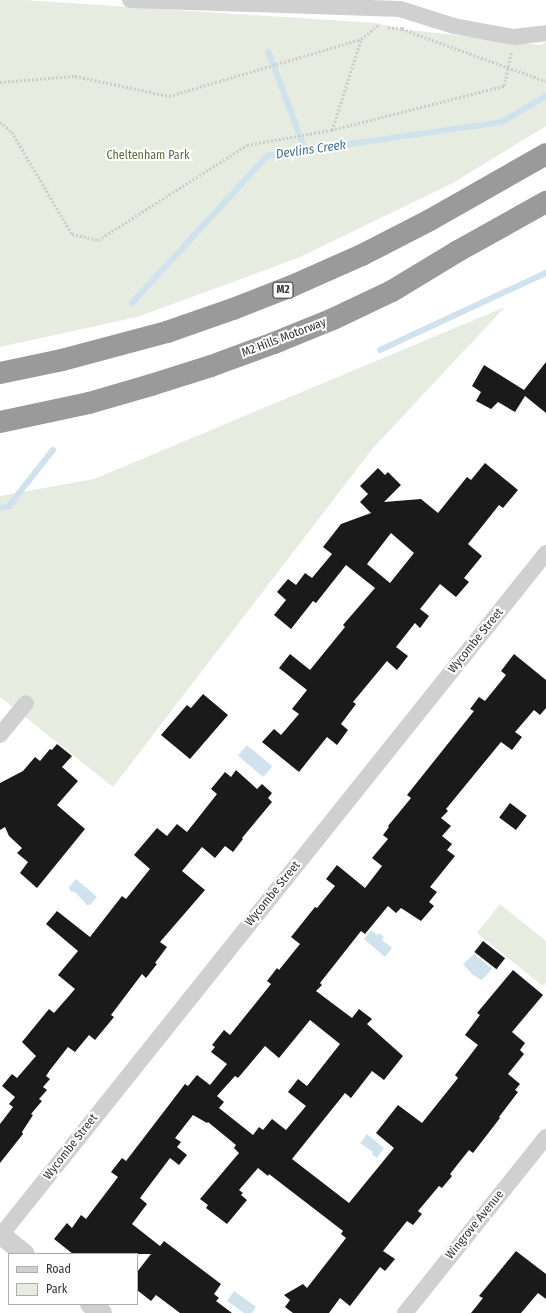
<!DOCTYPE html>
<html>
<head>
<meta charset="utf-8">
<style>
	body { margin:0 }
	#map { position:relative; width:546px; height:1313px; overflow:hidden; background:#fff; font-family:"Fira Sans Condensed",sans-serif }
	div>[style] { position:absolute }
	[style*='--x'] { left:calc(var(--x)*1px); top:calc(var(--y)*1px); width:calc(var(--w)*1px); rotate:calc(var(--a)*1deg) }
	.green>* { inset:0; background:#e6ecdf }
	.water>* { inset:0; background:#cfe2ee; transform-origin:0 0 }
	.stream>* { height:5.5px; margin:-2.75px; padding:0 2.75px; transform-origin:2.75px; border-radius:2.75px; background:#cfe2ee }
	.building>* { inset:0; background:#1a1a1a; transform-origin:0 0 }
	.path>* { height:2.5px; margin-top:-1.25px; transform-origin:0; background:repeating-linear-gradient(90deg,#cdcdcd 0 2px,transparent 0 4px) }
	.minor>* { height:16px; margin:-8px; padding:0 8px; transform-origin:8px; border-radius:8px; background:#d0d0d0 }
	.tertiary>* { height:20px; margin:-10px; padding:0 10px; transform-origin:10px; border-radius:10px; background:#d0d0d0 }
	.motorway>* { height:22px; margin:-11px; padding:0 11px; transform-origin:11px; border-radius:11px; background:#9a9a9a }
	.path-bridge>* { height:2.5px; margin-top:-1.25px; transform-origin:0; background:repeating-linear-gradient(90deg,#cdcdcd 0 2px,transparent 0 4px) }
	span { translate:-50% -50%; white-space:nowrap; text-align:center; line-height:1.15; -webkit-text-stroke:4px #fff; paint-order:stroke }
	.shield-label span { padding:1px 3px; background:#fff; border:1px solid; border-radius:3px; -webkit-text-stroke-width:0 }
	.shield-label { font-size:11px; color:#333; font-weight:700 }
	.park-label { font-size:12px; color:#56703f }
	.street-label { font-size:12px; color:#333 }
	.water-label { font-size:13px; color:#3f7597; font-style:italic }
	.legend { position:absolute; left:8px; top:1253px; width:130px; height:52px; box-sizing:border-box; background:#fff; border:1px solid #adadad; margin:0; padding:5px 7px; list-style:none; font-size:12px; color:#333 }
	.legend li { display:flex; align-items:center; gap:8px; height:20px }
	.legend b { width:20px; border:1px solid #adadad }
</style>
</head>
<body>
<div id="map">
	<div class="green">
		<i style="clip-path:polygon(0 0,24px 0,375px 23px,402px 29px,541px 45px,546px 42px,546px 126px,451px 184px,298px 258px,137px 317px,0 347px)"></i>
		<i style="clip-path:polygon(505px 307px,373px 448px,113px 787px,0 697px,0 496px,94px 479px)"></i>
		<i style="clip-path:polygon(500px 904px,546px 941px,546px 983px,543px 986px,477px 933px)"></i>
	</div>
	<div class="water">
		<i style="left:247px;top:745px;width:33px;height:14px;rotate:40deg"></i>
		<i style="clip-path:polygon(76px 879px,97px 897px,90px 905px,87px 905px,75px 892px,70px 891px,69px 887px)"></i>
		<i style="clip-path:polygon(371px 930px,377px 935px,379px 933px,384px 937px,382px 940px,392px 948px,385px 957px,364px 939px)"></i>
		<i style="clip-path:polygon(474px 954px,492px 969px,482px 980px,473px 975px,463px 964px)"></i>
		<i style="clip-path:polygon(367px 1134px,384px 1148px,377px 1158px,372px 1154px,373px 1152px,360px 1143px)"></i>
		<i style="clip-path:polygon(234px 1291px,256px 1307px,252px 1313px,244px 1313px,227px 1301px)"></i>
	</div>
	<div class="stream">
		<i style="--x:269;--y:52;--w:106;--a:69.5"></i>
		<i style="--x:132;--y:303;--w:200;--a:-47.4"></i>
		<i style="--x:267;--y:156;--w:237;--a:-8.2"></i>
		<i style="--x:502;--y:122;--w:51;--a:-30.6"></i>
		<i style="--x:380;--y:350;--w:183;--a:-24.9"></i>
		<i style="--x:0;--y:508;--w:9;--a:-13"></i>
		<i style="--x:9;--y:506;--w:71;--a:-51.8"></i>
	</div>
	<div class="building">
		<i style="clip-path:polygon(546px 362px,546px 413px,525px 396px,515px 412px,498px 402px,491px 409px,476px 401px,481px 392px,472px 386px,484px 365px,524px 390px)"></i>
		<i style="clip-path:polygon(evenodd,485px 463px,518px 490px,503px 508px,499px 505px,468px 544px,482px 556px,464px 578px,469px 582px,456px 597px,440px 584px,420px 609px,429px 616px,420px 628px,415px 623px,396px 647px,408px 656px,397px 670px,387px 661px,353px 702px,356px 704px,341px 724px,348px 730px,337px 745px,327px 737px,299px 772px,262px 742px,274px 729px,281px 735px,299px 714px,292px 709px,307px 690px,279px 668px,290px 654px,310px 670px,345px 627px,343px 625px,375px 588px,346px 565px,316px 603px,313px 601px,291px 629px,274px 615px,286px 600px,277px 592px,288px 579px,296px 585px,305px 573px,312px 578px,332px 554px,323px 547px,341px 524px,371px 513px,360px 502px,368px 494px,360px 486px,378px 468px,385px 475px,388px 472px,401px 485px,384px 502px,421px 499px,438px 513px,467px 477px,471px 480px,485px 463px,391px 533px,414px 553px,390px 583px,367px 564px,391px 533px)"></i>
		<i style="clip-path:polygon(evenodd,514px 654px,546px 680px,546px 708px,540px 715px,534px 710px,515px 732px,522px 737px,512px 750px,501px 742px,446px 809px,448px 811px,441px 818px,451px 826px,442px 836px,452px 844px,447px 850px,455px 856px,430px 887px,437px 892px,429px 902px,434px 906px,421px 921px,401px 908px,396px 913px,388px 906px,365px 934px,361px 931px,320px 983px,322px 985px,316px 991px,352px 1018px,359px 1009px,372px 1019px,367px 1024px,403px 1056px,384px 1080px,372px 1071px,351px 1098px,345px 1093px,292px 1159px,349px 1203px,394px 1148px,376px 1133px,398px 1105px,422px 1123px,458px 1078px,455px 1075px,478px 1045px,465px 1035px,480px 1015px,477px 1013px,513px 970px,543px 995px,512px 1032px,525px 1043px,520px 1050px,524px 1054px,508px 1074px,520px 1084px,515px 1090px,518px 1092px,499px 1117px,500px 1118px,473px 1153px,469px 1150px,450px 1174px,452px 1176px,442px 1188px,439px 1186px,418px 1211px,422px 1214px,413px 1225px,407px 1221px,383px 1251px,395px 1259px,385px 1271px,380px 1267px,350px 1306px,340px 1298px,329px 1313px,293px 1313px,285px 1307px,290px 1300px,284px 1295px,303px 1284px,307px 1288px,346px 1238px,341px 1234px,343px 1231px,269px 1174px,268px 1176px,258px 1168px,239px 1190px,243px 1193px,241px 1195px,247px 1200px,227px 1224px,206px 1208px,208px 1205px,200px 1199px,239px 1153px,234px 1148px,236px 1145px,208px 1122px,207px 1123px,193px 1115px,175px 1138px,181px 1142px,177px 1147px,187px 1155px,179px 1165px,170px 1158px,140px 1198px,147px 1204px,132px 1224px,160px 1246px,164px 1241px,221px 1284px,214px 1294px,219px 1298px,216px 1301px,232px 1313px,180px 1313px,156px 1295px,151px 1301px,137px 1290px,137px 1272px,151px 1254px,73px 1254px,54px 1239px,67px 1223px,72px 1228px,81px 1215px,86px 1219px,118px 1177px,111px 1172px,122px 1158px,126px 1161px,185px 1084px,188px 1086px,197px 1075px,210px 1085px,227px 1064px,211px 1052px,215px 1047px,212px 1045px,224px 1030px,230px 1035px,271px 984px,267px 981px,277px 968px,279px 970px,300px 944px,291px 937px,315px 907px,317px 908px,335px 886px,326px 879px,337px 865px,365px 888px,382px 866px,372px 858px,388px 839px,383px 835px,389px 827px,388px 826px,411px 798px,407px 795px,474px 711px,470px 709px,479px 697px,485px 701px,506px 675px,501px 671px,514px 654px,310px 1020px,340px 1044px,307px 1086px,298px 1079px,288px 1092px,306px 1106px,286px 1130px,272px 1119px,263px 1130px,259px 1127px,253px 1135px,219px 1108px,224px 1102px,217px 1096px,235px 1076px,238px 1078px,265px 1046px,279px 1058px,310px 1020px)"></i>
		<i style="clip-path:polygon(203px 694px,228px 715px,190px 759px,161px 735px,187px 705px,191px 708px)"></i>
		<i style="clip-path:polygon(57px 744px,72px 756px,62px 767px,78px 781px,57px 805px,85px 829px,37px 888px,20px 873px,28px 862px,17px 853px,22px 848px,9px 836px,5px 827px,0 830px,0 783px,23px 771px,35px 757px,40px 761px,50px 749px,52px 750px)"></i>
		<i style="clip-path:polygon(236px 770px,257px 789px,262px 784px,272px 793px,268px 798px,272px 802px,242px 838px,243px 839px,233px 852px,225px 846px,215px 858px,202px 847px,182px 871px,205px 890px,160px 942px,167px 947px,155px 963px,157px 964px,146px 978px,142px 974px,111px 1015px,114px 1017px,95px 1040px,89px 1035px,75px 1052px,68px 1047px,50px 1070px,46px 1076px,50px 1079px,43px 1087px,47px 1090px,39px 1099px,42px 1101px,31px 1114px,33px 1115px,22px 1132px,23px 1134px,0 1163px,0 1124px,13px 1107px,9px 1104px,15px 1097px,2px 1086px,12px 1074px,17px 1078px,36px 1056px,22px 1042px,49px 1009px,54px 1013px,75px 989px,58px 975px,78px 951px,46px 924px,57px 911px,90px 937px,122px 896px,126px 899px,150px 869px,134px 855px,157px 828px,167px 836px,177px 824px,187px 832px,217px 794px,211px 789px,225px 772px,231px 777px)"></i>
		<i style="left:510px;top:803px;width:21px;height:18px;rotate:37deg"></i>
		<i style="left:483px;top:941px;width:28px;height:14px;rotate:38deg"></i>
		<i style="clip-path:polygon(516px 1251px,546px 1274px,546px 1299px,538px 1293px,521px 1313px,471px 1313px,483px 1298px,479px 1296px)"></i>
	</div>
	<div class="path">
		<i style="--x:388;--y:27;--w:14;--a:8"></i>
		<i style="--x:402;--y:29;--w:3;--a:-90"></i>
		<i style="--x:0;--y:82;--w:75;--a:-4.6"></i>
		<i style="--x:75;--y:76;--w:96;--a:12"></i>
		<i style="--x:169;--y:96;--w:200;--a:-16.5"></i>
		<i style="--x:0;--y:122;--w:16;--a:40"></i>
		<i style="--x:12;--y:132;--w:118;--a:59.5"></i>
		<i style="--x:72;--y:234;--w:27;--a:13"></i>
		<i style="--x:98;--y:240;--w:177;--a:-32.5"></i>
		<i style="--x:247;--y:145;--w:85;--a:-10.1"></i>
		<i style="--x:331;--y:130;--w:179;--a:-14.3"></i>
		<i style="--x:504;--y:86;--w:34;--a:-78"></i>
		<i style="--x:332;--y:130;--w:96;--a:-72.3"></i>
		<i style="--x:361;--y:39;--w:22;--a:-39"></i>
	</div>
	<div class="minor">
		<i style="--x:130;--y:0;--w:270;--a:1.9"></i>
		<i style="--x:400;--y:9;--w:57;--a:17.5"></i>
		<i style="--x:454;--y:26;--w:61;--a:10.4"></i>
		<i style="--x:514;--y:37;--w:32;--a:-7"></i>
		<i style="--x:0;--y:735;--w:41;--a:-50.9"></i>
		<i style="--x:1;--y:1235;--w:873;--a:-51.37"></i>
		<i style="--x:405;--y:1313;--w:226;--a:-51.3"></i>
	</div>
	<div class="tertiary">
		<i style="--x:0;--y:1234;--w:32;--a:39"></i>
		<i style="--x:90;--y:1304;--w:15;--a:37"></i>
	</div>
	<div class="motorway">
		<i style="--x:0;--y:373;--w:63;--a:-11.8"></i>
		<i style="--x:62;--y:360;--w:109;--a:-14.9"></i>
		<i style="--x:167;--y:332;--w:70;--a:-19.2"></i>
		<i style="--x:233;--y:309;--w:63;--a:-21.3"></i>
		<i style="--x:292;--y:286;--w:77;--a:-23.9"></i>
		<i style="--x:362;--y:255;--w:76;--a:-27.2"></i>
		<i style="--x:430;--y:220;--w:133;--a:-29.6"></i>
		<i style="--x:0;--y:422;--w:91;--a:-12.1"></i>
		<i style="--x:89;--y:403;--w:65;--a:-16.2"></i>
		<i style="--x:151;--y:385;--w:63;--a:-17.6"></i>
		<i style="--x:211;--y:366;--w:67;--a:-20.1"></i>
		<i style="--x:274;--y:343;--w:64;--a:-22.1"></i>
		<i style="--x:333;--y:319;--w:65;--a:-25.4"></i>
		<i style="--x:392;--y:291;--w:77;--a:-31.2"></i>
		<i style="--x:458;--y:251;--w:101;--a:-29.1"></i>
	</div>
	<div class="path-bridge">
		<i style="--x:402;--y:29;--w:153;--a:19.9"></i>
	</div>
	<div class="shield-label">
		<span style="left:283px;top:290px">M2</span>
	</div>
	<div class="park-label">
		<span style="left:148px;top:156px">Cheltenham Park</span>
	</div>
	<div class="street-label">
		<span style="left:284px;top:338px;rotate:-21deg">M2 Hills Motorway</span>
		<span style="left:476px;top:641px;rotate:-51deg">Wycombe Street</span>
		<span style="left:273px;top:894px;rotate:-51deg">Wycombe Street</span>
		<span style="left:71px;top:1147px;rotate:-52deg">Wycombe Street</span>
		<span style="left:475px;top:1225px;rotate:-51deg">Wingrove Avenue</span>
	</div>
	<div class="water-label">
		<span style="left:311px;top:150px;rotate:-8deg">Devlins Creek</span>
	</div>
	<ul class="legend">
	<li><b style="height:5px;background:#d0d0d0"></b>Road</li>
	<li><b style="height:11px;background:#e6ecdf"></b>Park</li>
	</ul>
</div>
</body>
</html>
